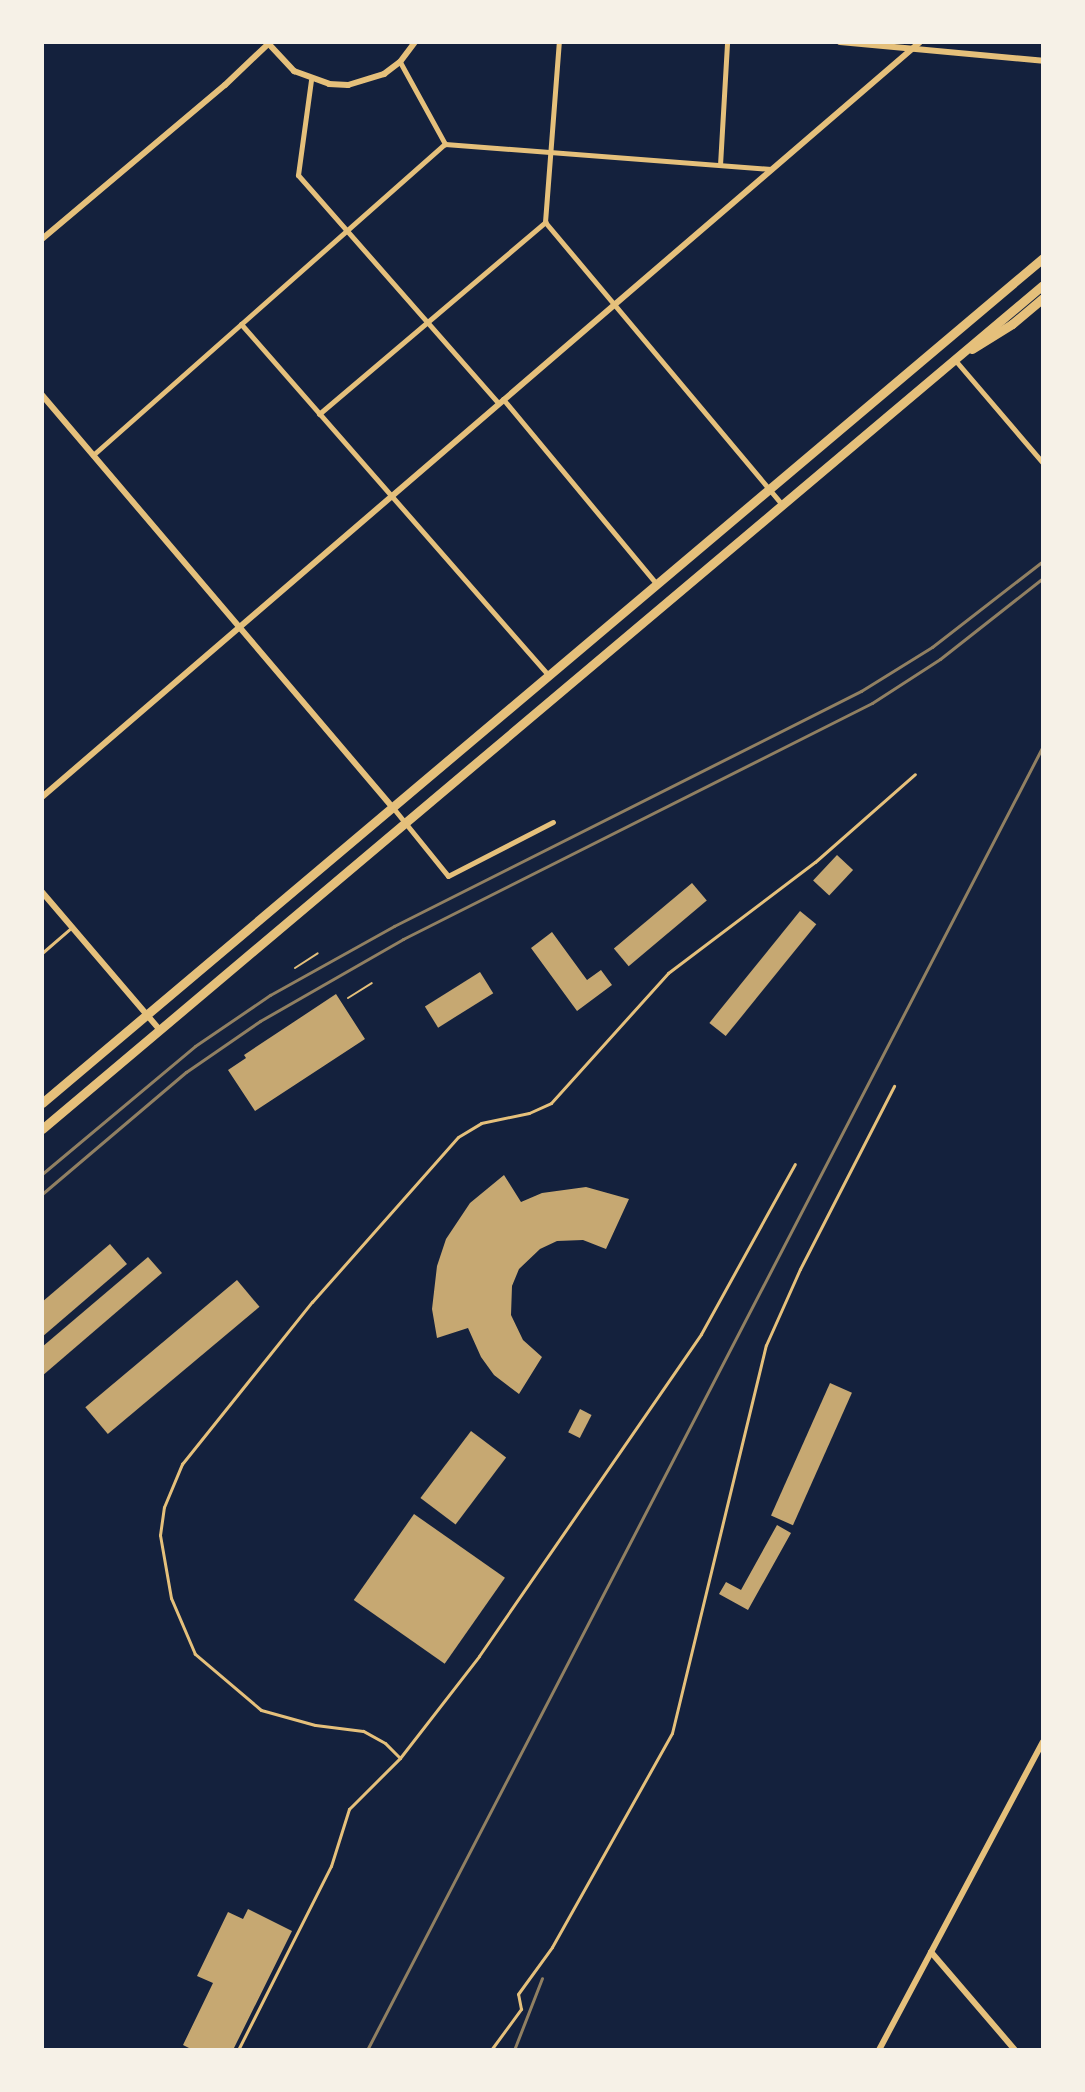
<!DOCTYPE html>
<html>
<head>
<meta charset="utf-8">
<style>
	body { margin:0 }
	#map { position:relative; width:1085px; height:2092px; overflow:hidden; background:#14213d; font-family:"Source Serif 4",serif }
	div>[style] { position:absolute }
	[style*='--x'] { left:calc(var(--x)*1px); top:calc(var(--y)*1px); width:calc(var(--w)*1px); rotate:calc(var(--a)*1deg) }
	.building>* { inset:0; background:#c6a872; transform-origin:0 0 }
	.path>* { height:2px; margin:-1px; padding:0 1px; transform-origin:1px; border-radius:1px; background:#e5c07b }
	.service>* { height:3px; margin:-1.5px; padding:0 1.5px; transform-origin:1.5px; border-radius:1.5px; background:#e5c07b }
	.minor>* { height:5px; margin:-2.5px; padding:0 2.5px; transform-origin:2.5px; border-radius:2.5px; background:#e5c07b }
	.tertiary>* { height:6px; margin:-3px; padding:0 3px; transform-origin:3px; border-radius:3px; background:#e5c07b }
	.trunk>* { height:9px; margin:-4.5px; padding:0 4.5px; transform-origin:4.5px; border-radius:4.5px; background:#e5c07b }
	.rail>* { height:3px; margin:-1.5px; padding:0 1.5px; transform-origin:1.5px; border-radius:1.5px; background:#918062 }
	span { translate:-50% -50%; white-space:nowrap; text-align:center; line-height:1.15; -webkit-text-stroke:8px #f6f1e7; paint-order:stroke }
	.frame { position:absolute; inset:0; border:44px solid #f6f1e7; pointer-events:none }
</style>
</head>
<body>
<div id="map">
	<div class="building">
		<i style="left:837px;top:855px;width:22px;height:35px;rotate:43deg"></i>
		<i style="left:692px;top:883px;width:23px;height:102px;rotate:50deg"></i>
		<i style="left:800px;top:911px;width:21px;height:144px;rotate:39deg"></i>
		<i style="clip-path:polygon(552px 932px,587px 980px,601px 970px,612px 985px,577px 1011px,531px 948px)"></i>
		<i style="left:480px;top:972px;width:25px;height:65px;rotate:58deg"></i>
		<i style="clip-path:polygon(336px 994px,365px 1039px,255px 1111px,228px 1070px,246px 1058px,244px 1055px)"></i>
		<i style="clip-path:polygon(504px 1175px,521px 1202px,542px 1193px,586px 1187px,629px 1199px,606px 1249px,583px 1240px,557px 1241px,540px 1249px,519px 1269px,512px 1286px,511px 1315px,523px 1340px,542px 1357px,519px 1394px,494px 1375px,481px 1357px,468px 1328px,437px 1338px,432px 1309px,437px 1266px,446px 1239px,470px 1203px)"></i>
		<i style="clip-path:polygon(110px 1244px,127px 1264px,42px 1337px,42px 1302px)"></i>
		<i style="clip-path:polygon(148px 1257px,162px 1273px,42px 1376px,42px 1347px)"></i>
		<i style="left:237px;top:1280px;width:35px;height:198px;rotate:50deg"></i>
		<i style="left:830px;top:1383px;width:24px;height:145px;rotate:24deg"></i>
		<i style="left:580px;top:1409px;width:13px;height:26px;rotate:27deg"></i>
		<i style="left:471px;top:1431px;width:44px;height:84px;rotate:37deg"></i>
		<i style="left:414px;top:1514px;width:111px;height:105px;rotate:35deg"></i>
		<i style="clip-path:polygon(777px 1525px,791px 1533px,748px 1610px,719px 1594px,726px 1582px,741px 1590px)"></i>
		<i style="clip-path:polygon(248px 1909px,292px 1931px,233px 2050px,193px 2050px,183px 2045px,213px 1983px,197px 1976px,228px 1912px,243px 1919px)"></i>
	</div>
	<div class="path">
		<i style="--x:295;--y:968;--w:27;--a:-33"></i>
		<i style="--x:348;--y:998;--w:28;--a:-32"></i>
	</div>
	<div class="service">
		<i style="--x:42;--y:953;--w:40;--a:-41"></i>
		<i style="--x:400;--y:1758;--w:21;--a:-135"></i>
		<i style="--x:385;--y:1743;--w:25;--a:-151"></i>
		<i style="--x:363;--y:1731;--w:48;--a:-172.9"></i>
		<i style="--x:315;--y:1725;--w:56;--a:-164.5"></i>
		<i style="--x:261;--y:1710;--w:87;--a:-139.7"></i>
		<i style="--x:195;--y:1654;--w:61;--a:-113.2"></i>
		<i style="--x:171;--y:1598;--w:64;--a:-99.9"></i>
		<i style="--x:160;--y:1535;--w:28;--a:-82"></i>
		<i style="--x:164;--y:1507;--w:47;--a:-67.3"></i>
		<i style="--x:182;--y:1464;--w:208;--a:-51.3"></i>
		<i style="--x:312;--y:1302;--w:220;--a:-48.5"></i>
		<i style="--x:458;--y:1137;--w:27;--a:-31"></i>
		<i style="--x:481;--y:1123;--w:49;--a:-11.8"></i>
		<i style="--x:529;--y:1113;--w:24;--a:-24"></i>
		<i style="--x:551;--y:1103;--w:175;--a:-48"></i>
		<i style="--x:668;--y:973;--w:184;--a:-37.1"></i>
		<i style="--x:815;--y:862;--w:133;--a:-41.3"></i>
		<i style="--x:238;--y:2050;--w:206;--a:-63.2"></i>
		<i style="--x:331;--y:1866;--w:60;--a:-72.5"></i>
		<i style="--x:349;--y:1809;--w:72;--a:-45"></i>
		<i style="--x:400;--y:1758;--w:129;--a:-52.2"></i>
		<i style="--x:479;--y:1656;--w:391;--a:-55.4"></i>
		<i style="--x:701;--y:1334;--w:194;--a:-61.1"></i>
		<i style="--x:491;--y:2050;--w:51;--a:-53.8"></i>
		<i style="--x:521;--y:2009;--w:15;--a:-101"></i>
		<i style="--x:518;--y:1994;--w:58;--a:-54.1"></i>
		<i style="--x:552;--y:1947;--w:245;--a:-60.7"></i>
		<i style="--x:672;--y:1733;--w:399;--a:-76.4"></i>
		<i style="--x:766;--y:1345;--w:83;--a:-65.9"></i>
		<i style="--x:800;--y:1269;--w:206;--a:-62.8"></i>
	</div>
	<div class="minor">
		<i style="--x:400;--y:62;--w:94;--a:61.2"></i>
		<i style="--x:445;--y:144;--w:327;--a:4.4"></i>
		<i style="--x:311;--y:80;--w:96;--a:97.8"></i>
		<i style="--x:298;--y:175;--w:303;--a:48.7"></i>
		<i style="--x:1043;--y:147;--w:35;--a:90"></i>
		<i style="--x:720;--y:165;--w:123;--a:-86.7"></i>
		<i style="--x:545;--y:222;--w:367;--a:50"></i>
		<i style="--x:241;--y:324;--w:466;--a:48.8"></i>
		<i style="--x:955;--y:360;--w:135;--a:49.5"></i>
		<i style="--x:503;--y:399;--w:239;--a:50.3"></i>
		<i style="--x:319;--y:414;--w:297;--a:-40.3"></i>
		<i style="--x:545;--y:222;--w:181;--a:-85.6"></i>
		<i style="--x:93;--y:455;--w:470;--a:-41.5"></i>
		<i style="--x:394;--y:809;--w:86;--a:51.1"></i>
		<i style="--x:448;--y:876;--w:118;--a:-27.2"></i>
	</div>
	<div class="tertiary">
		<i style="--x:267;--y:42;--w:40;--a:47"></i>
		<i style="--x:294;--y:71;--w:37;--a:20"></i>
		<i style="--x:329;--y:84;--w:19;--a:3"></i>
		<i style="--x:348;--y:85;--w:38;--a:-17"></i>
		<i style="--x:384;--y:74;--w:20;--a:-37"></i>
		<i style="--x:400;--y:62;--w:25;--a:-53"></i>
		<i style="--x:840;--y:42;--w:204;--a:5.3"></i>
		<i style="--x:42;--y:239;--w:239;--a:-40.1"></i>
		<i style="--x:225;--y:85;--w:59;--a:-43.6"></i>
		<i style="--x:42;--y:395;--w:543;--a:49.63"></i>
		<i style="--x:42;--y:797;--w:1158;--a:-40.69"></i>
		<i style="--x:42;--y:892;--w:180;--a:49.5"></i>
		<i style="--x:931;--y:1952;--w:129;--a:49.4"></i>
		<i style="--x:879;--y:2050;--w:349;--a:-62"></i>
	</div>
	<div class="trunk">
		<i style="--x:972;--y:349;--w:47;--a:-32"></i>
		<i style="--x:1012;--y:324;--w:40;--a:-40"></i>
		<i style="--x:42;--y:1103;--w:1310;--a:-40.17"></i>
		<i style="--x:42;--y:1129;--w:1309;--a:-40.14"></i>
	</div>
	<div class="rail">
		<i style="--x:42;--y:1174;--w:199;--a:-39.9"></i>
		<i style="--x:195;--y:1046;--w:91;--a:-34.2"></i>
		<i style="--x:270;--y:995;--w:142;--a:-29.1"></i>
		<i style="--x:394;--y:926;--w:523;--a:-26.71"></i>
		<i style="--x:861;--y:691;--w:84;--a:-31.8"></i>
		<i style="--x:932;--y:647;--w:140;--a:-37.8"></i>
		<i style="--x:42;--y:1194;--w:189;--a:-40.3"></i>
		<i style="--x:186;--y:1072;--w:90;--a:-34.6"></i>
		<i style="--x:260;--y:1021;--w:165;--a:-29.8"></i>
		<i style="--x:403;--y:939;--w:525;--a:-26.71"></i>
		<i style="--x:872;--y:703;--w:81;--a:-32.9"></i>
		<i style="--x:940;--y:659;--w:131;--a:-38.2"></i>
		<i style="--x:367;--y:2050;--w:1469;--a:-62.6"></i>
		<i style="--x:514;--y:2050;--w:77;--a:-68.7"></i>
	</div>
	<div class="frame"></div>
</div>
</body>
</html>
